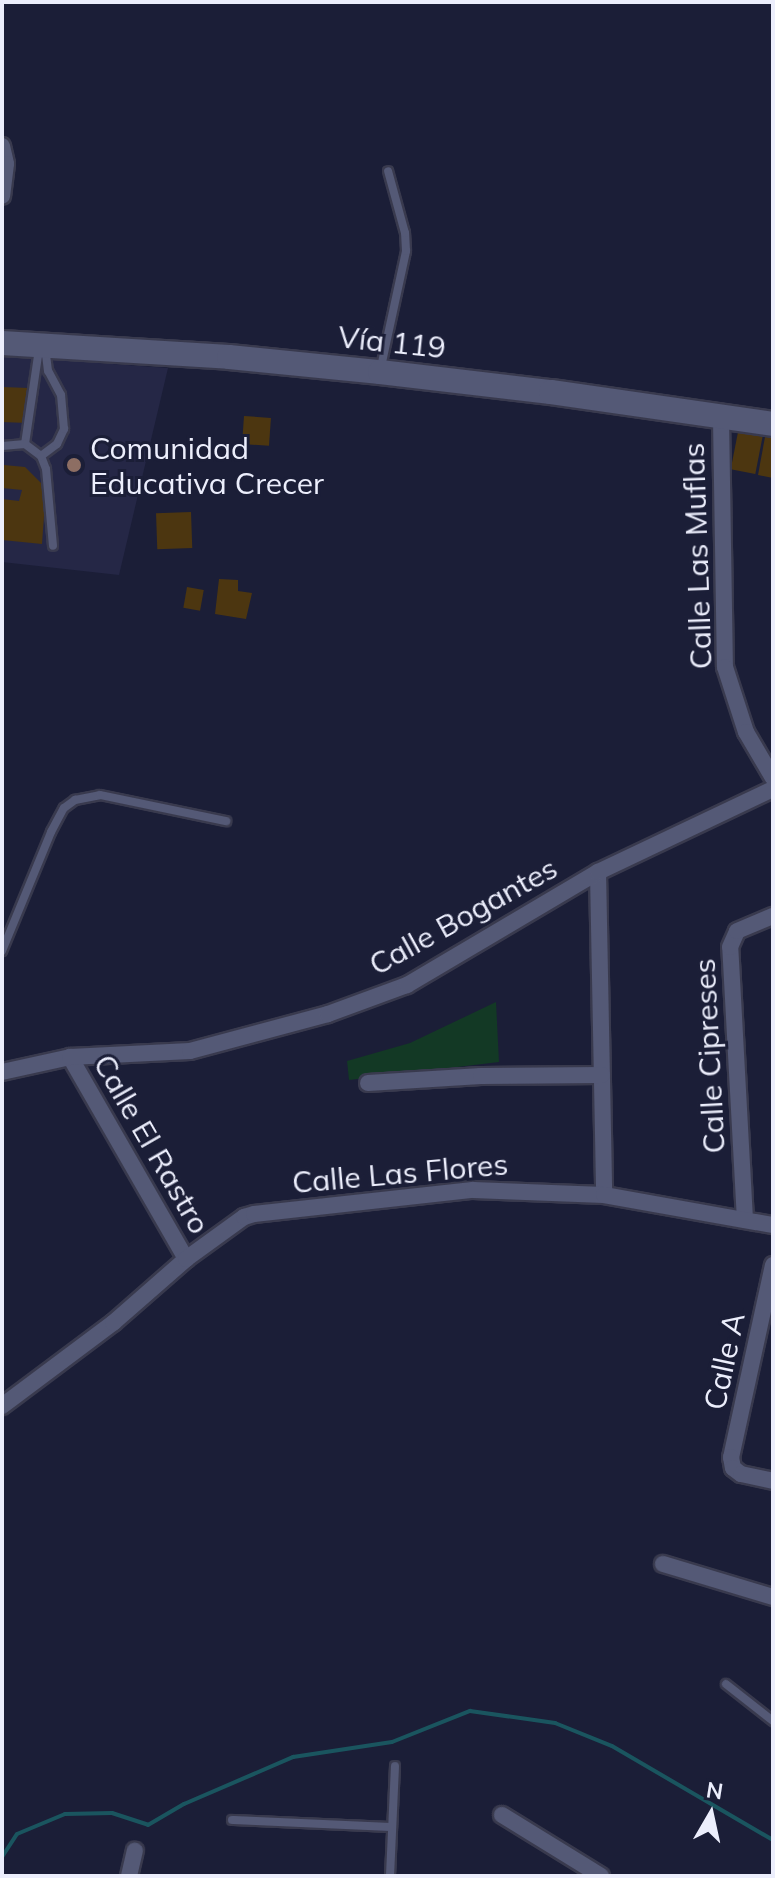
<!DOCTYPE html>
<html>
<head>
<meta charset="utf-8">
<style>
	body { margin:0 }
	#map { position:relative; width:775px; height:1878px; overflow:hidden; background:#1b1e37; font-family:Mulish,sans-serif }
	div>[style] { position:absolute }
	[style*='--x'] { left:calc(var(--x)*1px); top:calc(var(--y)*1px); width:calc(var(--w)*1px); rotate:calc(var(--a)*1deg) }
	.built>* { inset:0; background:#252746 }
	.green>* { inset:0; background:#133925 }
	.stream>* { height:4px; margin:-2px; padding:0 2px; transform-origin:2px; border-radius:2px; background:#1a555f }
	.building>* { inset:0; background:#4c3610; transform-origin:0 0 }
	.roads { filter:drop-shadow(2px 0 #393a4e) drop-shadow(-2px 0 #393a4e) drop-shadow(0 2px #393a4e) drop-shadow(0 -2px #393a4e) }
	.lane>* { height:8px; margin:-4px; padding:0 4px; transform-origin:4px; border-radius:4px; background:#545976 }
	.street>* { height:16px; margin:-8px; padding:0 8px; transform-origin:8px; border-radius:8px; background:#545976 }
	.secondary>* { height:24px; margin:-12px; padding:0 12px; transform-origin:12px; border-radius:12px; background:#545976 }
	.dots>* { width:22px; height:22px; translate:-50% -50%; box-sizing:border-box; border:4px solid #1b1e37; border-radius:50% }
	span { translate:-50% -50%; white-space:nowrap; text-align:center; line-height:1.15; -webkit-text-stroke:6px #1b1e37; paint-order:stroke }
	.street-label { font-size:30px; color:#eceefc }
	.poi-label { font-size:30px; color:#eceefc }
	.left { translate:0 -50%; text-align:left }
	.frame { position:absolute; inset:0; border:4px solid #eceefc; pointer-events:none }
	.north { position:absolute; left:671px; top:1774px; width:80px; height:80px; -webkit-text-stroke:6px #1b1e37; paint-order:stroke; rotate:9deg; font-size:22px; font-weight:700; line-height:32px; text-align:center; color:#eceefc }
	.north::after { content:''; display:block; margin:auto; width:28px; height:36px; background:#eceefc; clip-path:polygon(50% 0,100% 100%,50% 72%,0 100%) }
</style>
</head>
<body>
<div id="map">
	<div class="built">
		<i style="clip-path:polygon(2px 356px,168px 368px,119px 575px,2px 562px)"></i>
	</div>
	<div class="green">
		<i style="clip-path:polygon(496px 1002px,499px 1062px,349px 1080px,347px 1061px,410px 1043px)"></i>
	</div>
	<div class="stream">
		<i style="--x:2;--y:1857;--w:27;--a:-57"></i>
		<i style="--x:17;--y:1834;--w:52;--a:-22.6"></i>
		<i style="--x:65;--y:1814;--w:47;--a:-1.2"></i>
		<i style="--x:112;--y:1813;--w:38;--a:18"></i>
		<i style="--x:148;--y:1825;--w:42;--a:-30.3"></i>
		<i style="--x:184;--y:1804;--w:119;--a:-23.3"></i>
		<i style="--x:293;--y:1757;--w:100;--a:-8.6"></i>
		<i style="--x:392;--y:1742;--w:84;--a:-21.7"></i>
		<i style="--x:470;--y:1711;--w:86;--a:8"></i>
		<i style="--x:555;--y:1723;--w:61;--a:22"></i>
		<i style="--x:612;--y:1746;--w:186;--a:30.3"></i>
	</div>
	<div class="building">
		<i style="left:2px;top:387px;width:27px;height:35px;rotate:2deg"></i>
		<i style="left:244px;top:416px;width:27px;height:28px;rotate:4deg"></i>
		<i style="left:738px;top:432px;width:25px;height:38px;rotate:11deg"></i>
		<i style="clip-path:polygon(765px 437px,773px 438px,773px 478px,758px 475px)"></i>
		<i style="clip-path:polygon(4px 465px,25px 467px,46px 488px,42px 544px,2px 540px,2px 499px,19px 501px,22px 490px,2px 488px)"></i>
		<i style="left:191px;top:512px;width:36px;height:35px;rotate:88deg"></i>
		<i style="clip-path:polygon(219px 579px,238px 580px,238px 591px,252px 593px,246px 619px,215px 614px)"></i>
		<i style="left:187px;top:587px;width:17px;height:21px;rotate:10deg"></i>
	</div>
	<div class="roads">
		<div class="lane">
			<i style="--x:39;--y:349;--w:96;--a:98.4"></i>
			<i style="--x:25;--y:444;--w:20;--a:37"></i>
			<i style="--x:41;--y:456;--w:14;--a:69"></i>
			<i style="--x:46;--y:469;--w:77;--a:84.8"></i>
			<i style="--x:381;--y:367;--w:119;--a:-77.8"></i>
			<i style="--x:406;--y:251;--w:18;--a:-93"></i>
			<i style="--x:405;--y:233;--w:64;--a:-105.3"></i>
			<i style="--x:2;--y:446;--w:23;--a:-5"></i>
			<i style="--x:41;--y:456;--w:20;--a:-37"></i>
			<i style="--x:57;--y:444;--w:17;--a:-65"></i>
			<i style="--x:64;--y:429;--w:34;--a:-95"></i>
			<i style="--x:61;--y:395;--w:27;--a:-118"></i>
			<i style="--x:48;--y:371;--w:24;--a:-97"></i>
			<i style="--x:2;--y:951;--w:129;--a:-67.6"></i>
			<i style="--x:51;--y:832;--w:27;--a:-62"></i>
			<i style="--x:64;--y:808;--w:14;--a:-36"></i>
			<i style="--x:75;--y:800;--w:25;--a:-11"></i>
			<i style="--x:100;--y:795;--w:129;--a:11.7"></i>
			<i style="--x:726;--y:1684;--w:60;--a:38.2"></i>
			<i style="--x:232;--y:1820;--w:160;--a:2.5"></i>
			<i style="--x:390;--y:1876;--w:110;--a:-87.4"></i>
		</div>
		<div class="street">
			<i style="--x:2;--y:146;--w:18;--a:77"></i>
			<i style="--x:6;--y:164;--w:32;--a:97"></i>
			<i style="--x:721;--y:418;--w:249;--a:89.1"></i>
			<i style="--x:725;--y:667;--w:68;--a:72.1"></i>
			<i style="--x:746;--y:732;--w:53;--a:59.6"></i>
			<i style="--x:598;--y:872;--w:323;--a:88.9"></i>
			<i style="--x:70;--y:1057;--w:233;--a:60.1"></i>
			<i style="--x:2;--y:1072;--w:70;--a:-12.4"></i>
			<i style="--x:70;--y:1057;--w:120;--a:-2.9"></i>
			<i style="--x:190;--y:1051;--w:143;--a:-15"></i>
			<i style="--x:328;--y:1014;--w:84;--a:-20.2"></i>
			<i style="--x:407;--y:985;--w:222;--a:-30.6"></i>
			<i style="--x:598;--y:872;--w:194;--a:-25.4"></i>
			<i style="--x:368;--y:1083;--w:113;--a:-3.5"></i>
			<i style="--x:481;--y:1076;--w:121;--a:-0.5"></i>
			<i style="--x:745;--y:1220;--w:273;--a:-93.1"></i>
			<i style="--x:730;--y:947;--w:17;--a:-66"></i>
			<i style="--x:737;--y:931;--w:39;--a:-23"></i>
			<i style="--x:773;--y:1265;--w:197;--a:102.3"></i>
			<i style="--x:731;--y:1457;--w:11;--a:80"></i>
			<i style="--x:733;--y:1468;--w:10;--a:37"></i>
			<i style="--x:741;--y:1474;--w:33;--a:12"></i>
			<i style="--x:2;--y:1406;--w:139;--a:-36.8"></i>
			<i style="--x:113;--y:1323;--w:97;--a:-41.2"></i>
			<i style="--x:186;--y:1259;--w:72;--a:-35.9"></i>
			<i style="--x:244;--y:1217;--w:10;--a:-17"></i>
			<i style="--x:254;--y:1214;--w:220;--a:-6.3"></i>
			<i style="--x:473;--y:1190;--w:131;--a:2.2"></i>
			<i style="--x:604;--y:1195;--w:172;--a:10.1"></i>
			<i style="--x:663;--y:1564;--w:115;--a:16.7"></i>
			<i style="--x:502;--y:1815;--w:116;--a:31.6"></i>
			<i style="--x:129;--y:1876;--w:26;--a:-77"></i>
		</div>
		<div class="secondary">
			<i style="--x:2;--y:343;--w:227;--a:3.5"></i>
			<i style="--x:229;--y:357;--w:152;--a:5.7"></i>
			<i style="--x:380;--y:372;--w:172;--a:6.7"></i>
			<i style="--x:551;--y:392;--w:224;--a:8.2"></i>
		</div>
	</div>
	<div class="dots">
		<i style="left:74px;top:465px;background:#8d6e63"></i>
	</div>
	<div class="street-label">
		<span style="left:392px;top:342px;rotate:6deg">Vía 119</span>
		<span style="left:697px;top:556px;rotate:-92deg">Calle Las Muflas</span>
		<span style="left:463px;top:916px;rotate:-29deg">Calle Bogantes</span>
		<span style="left:709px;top:1056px;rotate:-93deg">Calle Cipreses</span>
		<span style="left:152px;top:1144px;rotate:60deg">Calle El Rastro</span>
		<span style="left:400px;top:1173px;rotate:-5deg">Calle Las Flores</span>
		<span style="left:724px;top:1361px;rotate:-78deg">Calle A</span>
	</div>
	<div class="poi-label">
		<span class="left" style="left:90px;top:465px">Comunidad<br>Educativa Crecer</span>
	</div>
	<div class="frame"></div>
	<div class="north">N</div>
</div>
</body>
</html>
